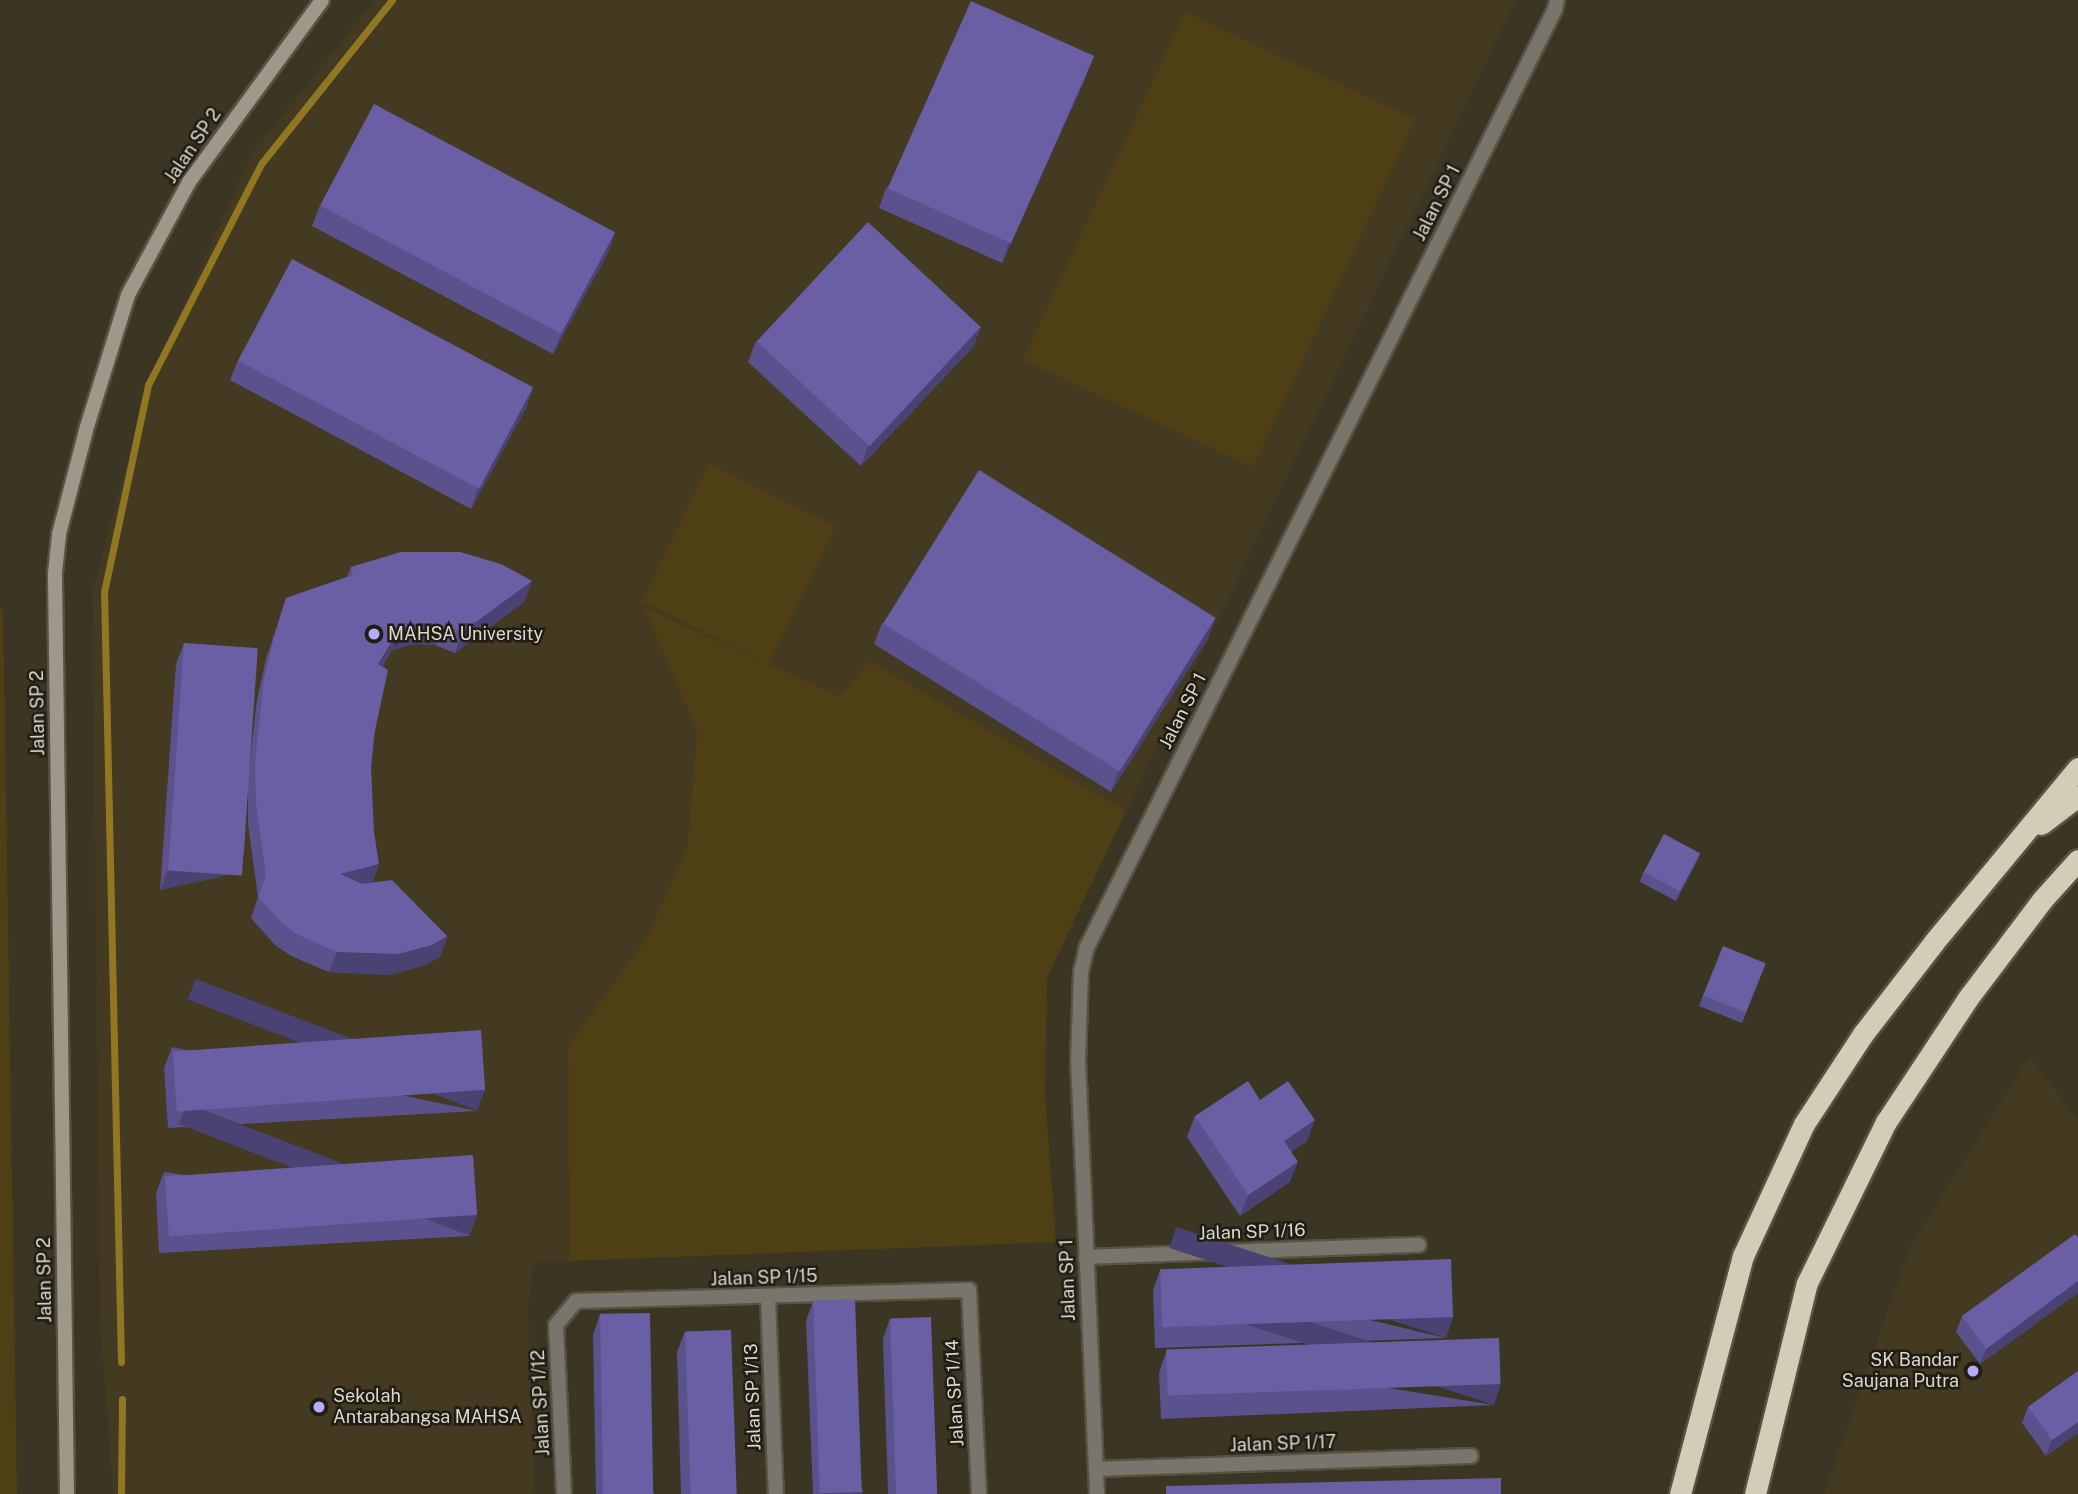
<!DOCTYPE html>
<html>
<head>
<meta charset="utf-8">
<style>
	body { margin:0 }
	#map { position:relative; width:2078px; height:1494px; overflow:hidden; background:#3b3523; font-family:"Public Sans",sans-serif }
	div>[style] { position:absolute }
	[style*='--x'] { left:calc(var(--x)*1px); top:calc(var(--y)*1px); width:calc(var(--w)*1px); rotate:calc(var(--a)*1deg) }
	.built>* { inset:0; background:#433a21 }
	.green>* { inset:0; background:#4e4014; transform-origin:0 0 }
	.stream>* { height:7px; margin:-3.5px; padding:0 3.5px; transform-origin:3.5px; border-radius:3.5px; background:#927723 }
	.roads { filter:drop-shadow(2px 0 #585242) drop-shadow(-2px 0 #585242) drop-shadow(0 2px #585242) drop-shadow(0 -2px #585242) }
	.street>* { height:14px; margin:-7px; padding:0 7px; transform-origin:7px; border-radius:7px; background:#78756c }
	.secondary>* { height:14px; margin:-7px; padding:0 7px; transform-origin:7px; border-radius:7px; background:#9d988a }
	.highway>* { height:21px; margin:-10.5px; padding:0 10.5px; transform-origin:10.5px; border-radius:10.5px; background:#d4ccb6 }
	.wall>* { inset:0; background:#5b528d }
	.shaded-wall>* { inset:0; background:#4a4273; transform-origin:0 0 }
	.building>* { inset:0; background:#6a5fa4; transform-origin:0 0 }
	.dots>* { width:19px; height:19px; translate:-50% -50%; box-sizing:border-box; border:4px solid #1f1d14; border-radius:50% }
	span { translate:-50% -50%; white-space:nowrap; text-align:center; line-height:1.15; -webkit-text-stroke:5px #1f1d14; paint-order:stroke }
	.street-label { font-size:18px; color:#dcd8cd }
	.poi-label { font-size:18px; color:#dcd8cd }
	.left { translate:0 -50%; text-align:left }
	.right { translate:-100% -50%; text-align:right }
</style>
</head>
<body>
<div id="map">
	<div class="built">
		<i style="clip-path:polygon(375px 0,1516px 0,1126px 811px,870px 661px,839px 696px,645px 609px,697px 731px,687px 848px,647px 937px,568px 1046px,569px 1261px,534px 1262px,528px 1307px,535px 1494px,113px 1494px,100px 1319px,92px 592px,148px 384px,251px 155px)"></i>
		<i style="clip-path:polygon(2030px 1056px,2078px 1121px,2078px 1494px,1824px 1494px,1910px 1247px)"></i>
	</div>
	<div class="green">
		<i style="left:1185px;top:12px;width:254px;height:384px;rotate:25deg"></i>
		<i style="clip-path:polygon(709px 464px,836px 526px,769px 664px,839px 696px,870px 661px,1126px 811px,1047px 978px,1045px 1094px,1056px 1242px,569px 1261px,568px 1046px,647px 937px,687px 848px,697px 731px,644px 608px,765px 662px,642px 601px)"></i>
		<i style="clip-path:polygon(0 609px,3px 609px,17px 1494px,0 1494px)"></i>
	</div>
	<div class="stream">
		<i style="--x:121;--y:1362;--w:770;--a:-91.26"></i>
		<i style="--x:104;--y:592;--w:212;--a:-78"></i>
		<i style="--x:148;--y:385;--w:248;--a:-62.9"></i>
		<i style="--x:261;--y:164;--w:210;--a:-51.4"></i>
		<i style="--x:121;--y:1494;--w:95;--a:-89.4"></i>
	</div>
	<div class="roads">
		<div class="street">
			<i style="--x:1086;--y:1257;--w:333;--a:-2.1"></i>
			<i style="--x:768;--y:1298;--w:196;--a:87.7"></i>
			<i style="--x:1096;--y:1469;--w:375;--a:-2"></i>
			<i style="--x:564;--y:1494;--w:169;--a:-92.7"></i>
			<i style="--x:556;--y:1325;--w:31;--a:-50"></i>
			<i style="--x:576;--y:1301;--w:393;--a:-1.6"></i>
			<i style="--x:969;--y:1290;--w:204;--a:87.2"></i>
			<i style="--x:1097;--y:1494;--w:432;--a:-92.5"></i>
			<i style="--x:1078;--y:1062;--w:90;--a:-88.1"></i>
			<i style="--x:1081;--y:972;--w:26;--a:-77"></i>
			<i style="--x:1087;--y:947;--w:1048;--a:-63.48"></i>
			<i style="--x:1555;--y:9;--w:9;--a:-77"></i>
		</div>
		<div class="secondary">
			<i style="--x:67;--y:1494;--w:921;--a:-90.75"></i>
			<i style="--x:55;--y:573;--w:39;--a:-84"></i>
			<i style="--x:59;--y:534;--w:107;--a:-75.4"></i>
			<i style="--x:86;--y:430;--w:141;--a:-72.7"></i>
			<i style="--x:128;--y:295;--w:128;--a:-61.6"></i>
			<i style="--x:189;--y:182;--w:225;--a:-53.8"></i>
		</div>
		<div class="highway">
			<i style="--x:2041;--y:824;--w:46;--a:-37.1"></i>
			<i style="--x:1680;--y:1494;--w:246;--a:-75.2"></i>
			<i style="--x:1743;--y:1256;--w:145;--a:-65.2"></i>
			<i style="--x:1804;--y:1124;--w:108;--a:-56.8"></i>
			<i style="--x:1863;--y:1034;--w:116;--a:-52.3"></i>
			<i style="--x:1934;--y:942;--w:226;--a:-50.4"></i>
			<i style="--x:1755;--y:1494;--w:217;--a:-76.2"></i>
			<i style="--x:1807;--y:1283;--w:179;--a:-63.9"></i>
			<i style="--x:1886;--y:1122;--w:149;--a:-56.5"></i>
			<i style="--x:1968;--y:998;--w:123;--a:-52.9"></i>
			<i style="--x:2042;--y:900;--w:54;--a:-48"></i>
		</div>
	</div>
	<div class="wall">
		<i style="clip-path:polygon(1086px 77px,1002px 263px,879px 208px,886px 188px)"></i>
		<i style="clip-path:polygon(320px 205px,615px 232px,608px 253px,553px 354px,312px 226px)"></i>
		<i style="clip-path:polygon(981px 326px,973px 347px,861px 466px,748px 362px,756px 341px)"></i>
		<i style="clip-path:polygon(238px 360px,533px 387px,526px 408px,471px 509px,230px 380px)"></i>
		<i style="clip-path:polygon(351px 567px,532px 581px,524px 602px,455px 653px,435px 645px,413px 644px,392px 650px,382px 667px,371px 768px,373px 882px,447px 936px,440px 957px,425px 965px,390px 975px,329px 972px,291px 956px,275px 945px,251px 918px,258px 897px,248px 824px,248px 789px,244px 852px,236px 873px,160px 890px,176px 664px,184px 643px,249px 768px,257px 700px,266px 659px,286px 598px,347px 577px)"></i>
		<i style="clip-path:polygon(1215px 618px,1208px 638px,1111px 792px,874px 644px,882px 623px)"></i>
		<i style="clip-path:polygon(1700px 853px,1696px 863px,1676px 901px,1640px 882px,1643px 872px)"></i>
		<i style="clip-path:polygon(1766px 963px,1742px 1023px,1699px 1006px,1703px 995px)"></i>
		<i style="clip-path:polygon(172px 1047px,477px 1111px,168px 1128px,164px 1068px)"></i>
		<i style="clip-path:polygon(1260px 1100px,1307px 1141px,1291px 1152px,1290px 1182px,1240px 1216px,1187px 1137px,1195px 1116px)"></i>
		<i style="clip-path:polygon(164px 1172px,477px 1215px,469px 1236px,159px 1253px,156px 1193px)"></i>
		<i style="clip-path:polygon(2078px 1237px,2078px 1293px,1980px 1364px,1956px 1332px,1962px 1316px)"></i>
		<i style="clip-path:polygon(1160px 1270px,1446px 1338px,1155px 1348px,1153px 1290px)"></i>
		<i style="clip-path:polygon(813px 1301px,863px 1492px,862px 1494px,813px 1494px,806px 1321px)"></i>
		<i style="clip-path:polygon(600px 1314px,654px 1494px,596px 1494px,593px 1335px)"></i>
		<i style="clip-path:polygon(890px 1318px,937px 1494px,888px 1494px,883px 1339px)"></i>
		<i style="clip-path:polygon(685px 1331px,736px 1494px,681px 1494px,677px 1352px)"></i>
		<i style="clip-path:polygon(1166px 1352px,1494px 1405px,1161px 1419px,1159px 1373px)"></i>
		<i style="clip-path:polygon(2078px 1371px,2078px 1433px,2046px 1456px,2022px 1423px,2028px 1407px)"></i>
	</div>
	<div class="shaded-wall">
		<i style="clip-path:polygon(1094px 56px,1086px 77px,1002px 263px,1009px 242px)"></i>
		<i style="clip-path:polygon(615px 232px,608px 253px,553px 354px,561px 334px)"></i>
		<i style="clip-path:polygon(981px 326px,973px 347px,861px 466px,868px 446px)"></i>
		<i style="clip-path:polygon(533px 387px,526px 408px,471px 509px,478px 488px)"></i>
		<i style="clip-path:polygon(532px 581px,524px 602px,455px 653px,462px 632px)"></i>
		<i style="clip-path:polygon(1215px 618px,1208px 638px,1111px 792px,1118px 771px)"></i>
		<i style="clip-path:polygon(420px 623px,442px 625px,435px 645px,413px 644px,392px 650px,370px 685px,378px 664px,399px 629px)"></i>
		<i style="clip-path:polygon(244px 852px,236px 873px,160px 890px,168px 870px)"></i>
		<i style="clip-path:polygon(1700px 853px,1696px 863px,1676px 901px,1680px 891px)"></i>
		<i style="clip-path:polygon(379px 864px,372px 885px,333px 894px,340px 874px)"></i>
		<i style="clip-path:polygon(447px 936px,440px 957px,425px 965px,390px 975px,329px 972px,337px 952px)"></i>
		<i style="left:485px;top:1090px;width:22px;height:310px;rotate:111deg"></i>
		<i style="clip-path:polygon(1315px 1120px,1307px 1141px,1276px 1162px,1284px 1141px)"></i>
		<i style="clip-path:polygon(1298px 1162px,1290px 1182px,1240px 1216px,1248px 1195px)"></i>
		<i style="left:477px;top:1215px;width:22px;height:311px;rotate:111deg"></i>
		<i style="clip-path:polygon(2078px 1281px,2078px 1293px,1980px 1364px,1986px 1349px)"></i>
		<i style="left:1453px;top:1317px;width:22px;height:291px;rotate:108deg"></i>
		<i style="left:1501px;top:1384px;width:22px;height:333px;rotate:108deg"></i>
		<i style="clip-path:polygon(2078px 1422px,2078px 1433px,2046px 1456px,2052px 1440px)"></i>
		<i style="clip-path:polygon(863px 1492px,862px 1494px,821px 1494px,821px 1493px)"></i>
	</div>
	<div class="building">
		<i style="left:971px;top:1px;width:135px;height:205px;rotate:24deg"></i>
		<i style="left:374px;top:104px;width:273px;height:115px;rotate:28deg"></i>
		<i style="left:868px;top:222px;width:154px;height:163px;rotate:43deg"></i>
		<i style="left:292px;top:259px;width:273px;height:115px;rotate:28deg"></i>
		<i style="left:979px;top:470px;width:279px;height:181px;rotate:32deg"></i>
		<i style="clip-path:polygon(401px 552px,460px 552px,501px 564px,532px 581px,462px 632px,442px 625px,420px 623px,399px 629px,378px 664px,388px 670px,374px 735px,371px 768px,374px 832px,379px 864px,340px 874px,362px 884px,392px 880px,447px 936px,432px 945px,398px 954px,337px 952px,298px 935px,283px 924px,258px 897px,266px 876px,256px 803px,255px 762px,264px 679px,274px 638px,286px 598px,353px 575px,351px 567px)"></i>
		<i style="left:184px;top:643px;width:74px;height:228px;rotate:4deg"></i>
		<i style="left:1664px;top:834px;width:41px;height:43px;rotate:28deg"></i>
		<i style="left:1723px;top:946px;width:46px;height:53px;rotate:22deg"></i>
		<i style="left:481px;top:1030px;width:60px;height:309px;rotate:86deg"></i>
		<i style="clip-path:polygon(1248px 1081px,1260px 1100px,1288px 1081px,1315px 1120px,1284px 1141px,1298px 1162px,1248px 1195px,1195px 1116px)"></i>
		<i style="left:473px;top:1155px;width:60px;height:309px;rotate:86deg"></i>
		<i style="clip-path:polygon(2075px 1234px,2078px 1237px,2078px 1281px,1986px 1349px,1962px 1316px)"></i>
		<i style="left:1451px;top:1259px;width:58px;height:291px;rotate:88deg"></i>
		<i style="left:855px;top:1299px;width:193px;height:42px;rotate:88deg"></i>
		<i style="left:650px;top:1313px;width:181px;height:50px;rotate:89deg"></i>
		<i style="left:931px;top:1317px;width:177px;height:41px;rotate:88deg"></i>
		<i style="left:731px;top:1330px;width:164px;height:46px;rotate:88deg"></i>
		<i style="left:1499px;top:1338px;width:46px;height:333px;rotate:88deg"></i>
		<i style="clip-path:polygon(2078px 1371px,2078px 1422px,2052px 1440px,2028px 1407px)"></i>
		<i style="clip-path:polygon(1501px 1478px,1501px 1494px,1166px 1494px,1166px 1486px)"></i>
	</div>
	<div class="dots">
		<i style="left:374px;top:634px;background:#b5acf8"></i>
		<i style="left:1973px;top:1371px;background:#b5acf8"></i>
		<i style="left:319px;top:1407px;background:#b5acf8"></i>
	</div>
	<div class="street-label">
		<span style="left:193px;top:146px;rotate:-56deg">Jalan SP 2</span>
		<span style="left:1437px;top:203px;rotate:-63deg">Jalan SP 1</span>
		<span style="left:1183px;top:711px;rotate:-63deg">Jalan SP 1</span>
		<span style="left:38px;top:713px;rotate:-91deg">Jalan SP 2</span>
		<span style="left:1252px;top:1232px;rotate:-2deg">Jalan SP 1/16</span>
		<span style="left:764px;top:1278px;rotate:-2deg">Jalan SP 1/15</span>
		<span style="left:45px;top:1280px;rotate:-91deg">Jalan SP 2</span>
		<span style="left:1068px;top:1280px;rotate:-92deg">Jalan SP 1</span>
		<span style="left:955px;top:1393px;rotate:-93deg">Jalan SP 1/14</span>
		<span style="left:753px;top:1397px;rotate:-92deg">Jalan SP 1/13</span>
		<span style="left:541px;top:1403px;rotate:-93deg">Jalan SP 1/12</span>
		<span style="left:1283px;top:1444px;rotate:-2deg">Jalan SP 1/17</span>
	</div>
	<div class="poi-label">
		<span class="left" style="left:388px;top:634px">MAHSA University</span>
		<span class="right" style="left:1959px;top:1371px">SK Bandar<br>Saujana Putra</span>
		<span class="left" style="left:333px;top:1407px">Sekolah<br>Antarabangsa MAHSA</span>
	</div>
</div>
</body>
</html>
